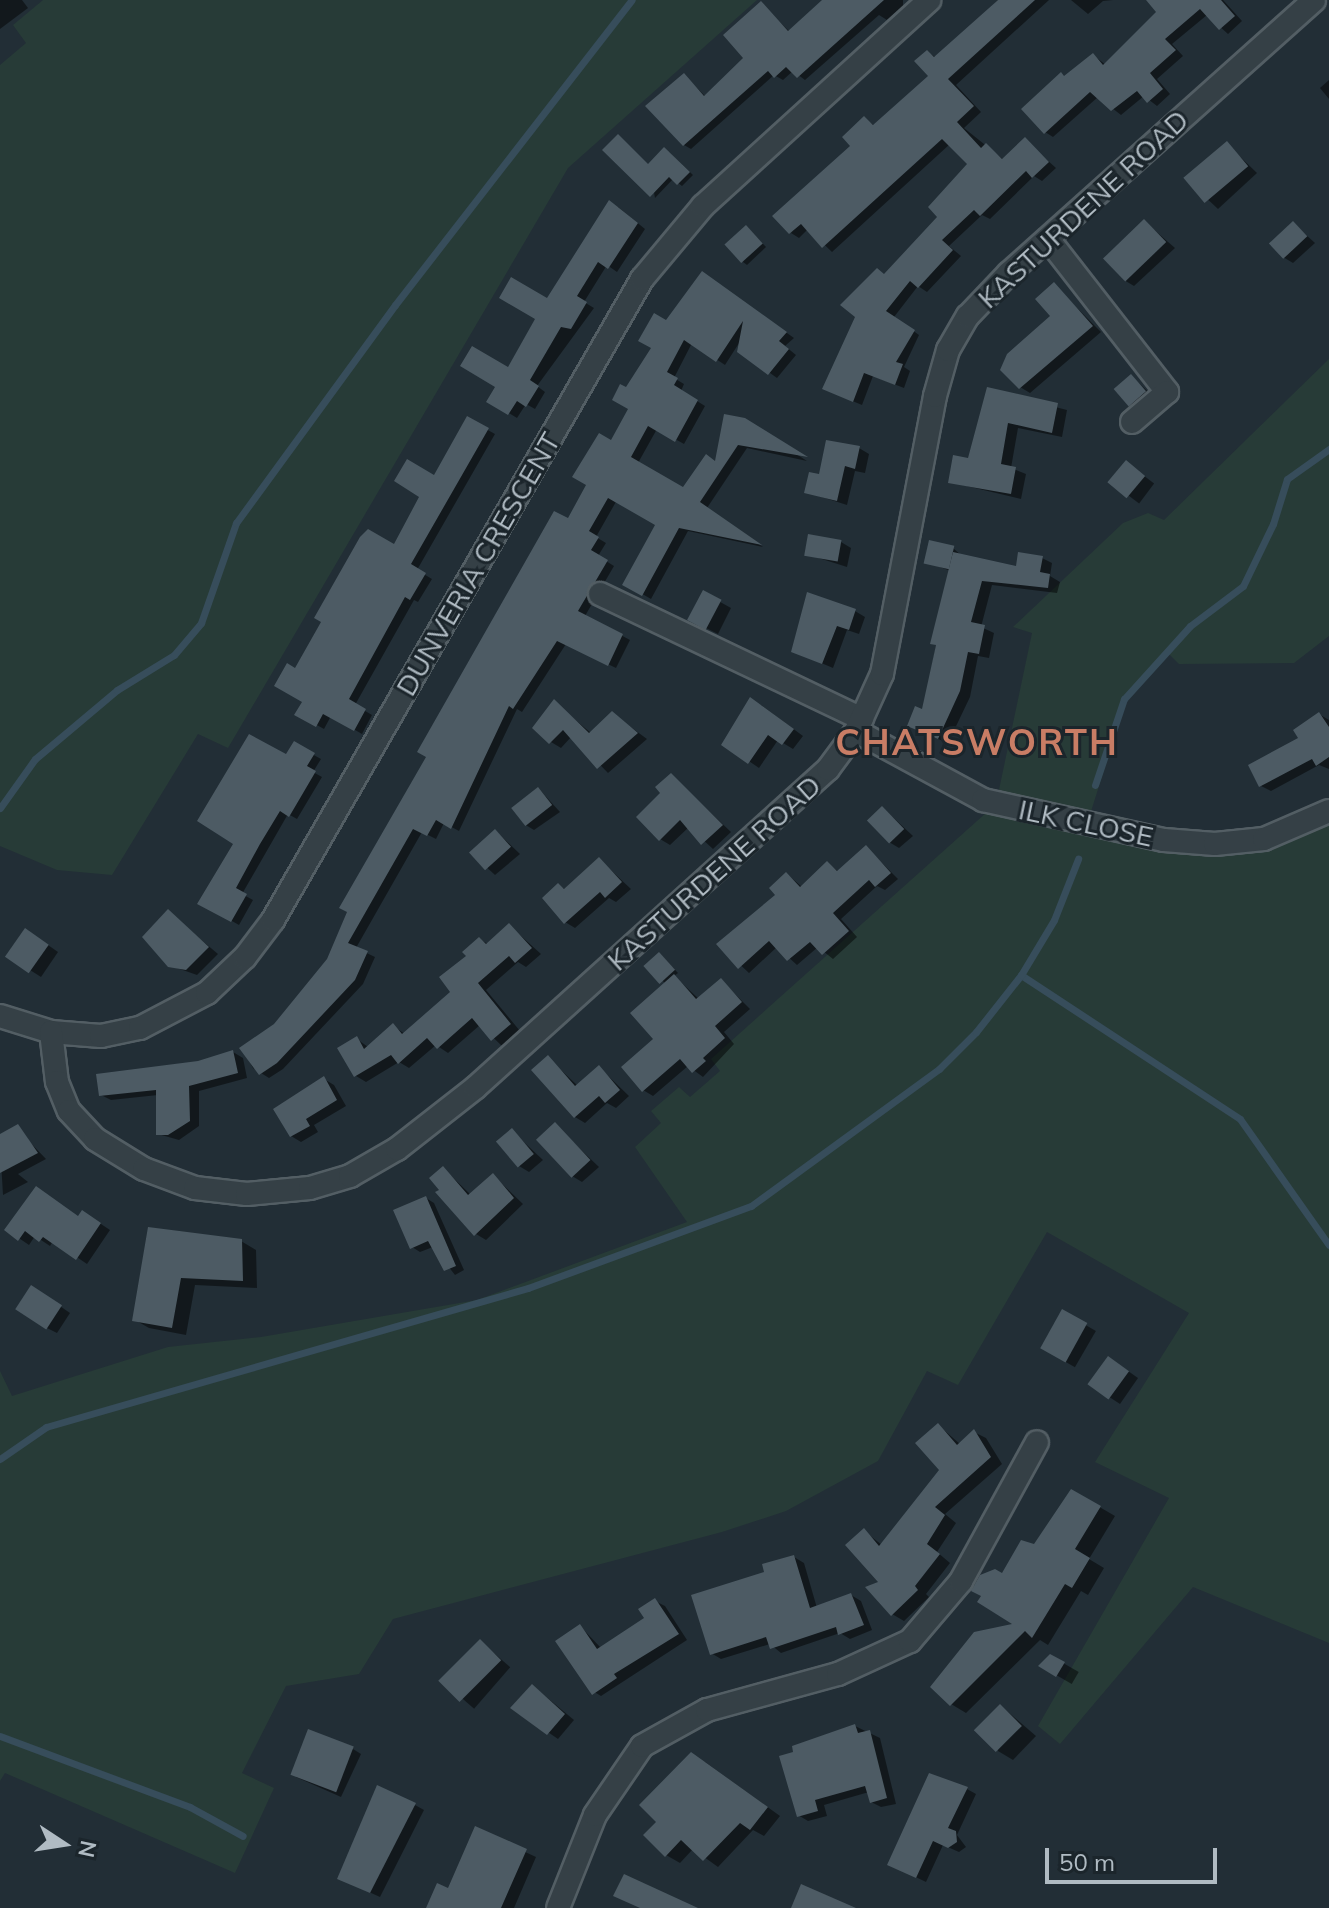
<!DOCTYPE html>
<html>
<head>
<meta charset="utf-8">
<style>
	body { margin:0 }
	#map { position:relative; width:1329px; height:1908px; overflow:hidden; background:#222e36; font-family:Mulish,sans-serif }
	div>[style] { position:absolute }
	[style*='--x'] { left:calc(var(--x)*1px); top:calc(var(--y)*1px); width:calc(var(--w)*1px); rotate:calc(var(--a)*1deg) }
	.green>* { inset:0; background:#273b37 }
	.shadow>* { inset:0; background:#0007; transform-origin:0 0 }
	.stream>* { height:7px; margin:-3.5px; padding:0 3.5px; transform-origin:3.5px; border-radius:3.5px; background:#374d5b }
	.building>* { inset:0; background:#4d5b64; transform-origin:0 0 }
	.roads { filter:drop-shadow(2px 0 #535e64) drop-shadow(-2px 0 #535e64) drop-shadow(0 2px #535e64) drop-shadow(0 -2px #535e64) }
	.street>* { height:22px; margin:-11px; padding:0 11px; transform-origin:11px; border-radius:11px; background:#354046 }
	span { translate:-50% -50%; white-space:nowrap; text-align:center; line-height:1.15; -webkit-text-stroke:6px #1b252b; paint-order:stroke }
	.street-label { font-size:28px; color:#b0bbc3 }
	.district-label { font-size:36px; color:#c97d65; font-weight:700; letter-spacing:2px }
	.north { position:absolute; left:24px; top:1804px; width:80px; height:80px; -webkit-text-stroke:6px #1b252b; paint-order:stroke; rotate:102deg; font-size:22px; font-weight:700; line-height:32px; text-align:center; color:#b0bbc3 }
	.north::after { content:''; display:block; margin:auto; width:28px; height:36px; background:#b0bbc3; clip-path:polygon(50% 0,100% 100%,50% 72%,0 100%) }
	.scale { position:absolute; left:1045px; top:1848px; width:172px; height:36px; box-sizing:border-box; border:4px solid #b0bbc3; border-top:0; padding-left:10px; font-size:24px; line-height:28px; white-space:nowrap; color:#b0bbc3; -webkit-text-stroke:6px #1b252b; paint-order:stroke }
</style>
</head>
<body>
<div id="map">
	<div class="green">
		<i style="clip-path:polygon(43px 0,757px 0,568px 168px,228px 748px,198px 734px,112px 875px,57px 870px,0 846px,0 65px,26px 43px,13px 25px)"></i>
		<i style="clip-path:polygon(1329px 359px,1329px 636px,1294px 663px,1179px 664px,1169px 654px,1126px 701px,1087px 824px,1211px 847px,1329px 814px,1329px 1643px,1193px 1587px,1060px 1744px,1038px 1726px,1169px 1498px,1095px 1462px,1189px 1313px,1047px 1232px,958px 1385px,927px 1371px,878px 1461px,786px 1511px,722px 1532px,393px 1619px,359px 1674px,286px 1686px,242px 1773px,274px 1788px,235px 1873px,5px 1773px,0 1781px,0 1371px,12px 1396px,168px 1347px,261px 1337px,477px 1300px,687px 1222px,635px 1147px,661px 1123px,651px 1111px,679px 1087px,690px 1097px,720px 1071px,711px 1059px,996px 804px,1032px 633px,1013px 627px,1123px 523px,1148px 513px,1164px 520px)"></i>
	</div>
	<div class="shadow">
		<i style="clip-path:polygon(0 0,22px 0,28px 8px,0 29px)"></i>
		<i style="clip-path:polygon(825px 0,903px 0,903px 6px,887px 20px,879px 15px,805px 80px,793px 71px,783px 80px,774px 75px,691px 149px,684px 145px,684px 75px,706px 97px,746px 58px,761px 4px,790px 32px)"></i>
		<i style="clip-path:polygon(998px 0,1049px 0,956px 85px,981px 112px,964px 128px,1004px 160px,1025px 140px,1056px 168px,1042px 181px,1034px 176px,990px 219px,982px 215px,949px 246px,961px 256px,927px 292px,918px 286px,894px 317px,919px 335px,904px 367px,910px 371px,904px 388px,873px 376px,862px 405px,833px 393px,886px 275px,940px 217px,969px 164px,950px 144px,832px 252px,808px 229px,799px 238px,791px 233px,853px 146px,865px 119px,875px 126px,931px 76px,927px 52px,937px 58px)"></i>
		<i style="clip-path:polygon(1071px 0,1113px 0,1103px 1px,1088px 14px)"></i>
		<i style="clip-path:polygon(1148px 0,1223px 0,1242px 21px,1228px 34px,1207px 15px,1172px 44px,1183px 56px,1157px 79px,1170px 94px,1157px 106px,1144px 96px,1121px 115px,1098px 97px,1053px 137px,1045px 132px,1066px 77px,1093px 55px,1106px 65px,1159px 12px)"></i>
		<i style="clip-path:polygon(1329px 80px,1329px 99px,1320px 88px)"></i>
		<i style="clip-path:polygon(1227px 144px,1257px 173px,1218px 209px,1186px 179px)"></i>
		<i style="clip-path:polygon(669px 152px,693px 175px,682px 186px,673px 179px,655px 198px,649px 166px)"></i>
		<i style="clip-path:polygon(618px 207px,645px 229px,617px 272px,607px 265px,584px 302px,594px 308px,537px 386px,545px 392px,535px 409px,526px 404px,517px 418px,489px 401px,548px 300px)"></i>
		<i style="clip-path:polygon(1144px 221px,1175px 248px,1134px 286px,1124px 280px)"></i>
		<i style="clip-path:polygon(1293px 223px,1315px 243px,1293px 263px,1283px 257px)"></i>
		<i style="clip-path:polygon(750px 230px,766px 247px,747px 265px,743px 262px)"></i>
		<i style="clip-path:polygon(710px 278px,794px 338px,785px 346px,796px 355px,777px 378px,739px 351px,741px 340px,725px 365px,692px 343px,674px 378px,684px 384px,681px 391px,705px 406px,684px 444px,657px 429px,638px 463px,684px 490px,753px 426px,807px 461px,747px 448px,707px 508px,763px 547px,688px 531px,651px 599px,625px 584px,658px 524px,617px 500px,596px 537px,606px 543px,598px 556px,614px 566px,585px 616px,630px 640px,616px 668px,566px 644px,522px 712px,517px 709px,459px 831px,444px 823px,436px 839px,422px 832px,356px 948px,375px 957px,363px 984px,283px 1069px,269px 1078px,253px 1068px,242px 1048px,275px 1026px,329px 960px,631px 409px,627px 390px,667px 322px)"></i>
		<i style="clip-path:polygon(1054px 285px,1101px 332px,1030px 393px,1020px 387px,1053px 316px)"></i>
		<i style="clip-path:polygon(1131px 376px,1155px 398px,1141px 410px,1131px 404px)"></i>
		<i style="clip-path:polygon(988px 390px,1067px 410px,1062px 437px,1018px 428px,1011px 468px,1026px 474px,1021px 499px,950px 482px,970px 460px)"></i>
		<i style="clip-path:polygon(468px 419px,495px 434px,417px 570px,432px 579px,418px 602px,414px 600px,355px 705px,372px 715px,362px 734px,331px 716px,324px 729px,297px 714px,305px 701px,295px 670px,395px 546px)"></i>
		<i style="clip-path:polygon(859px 448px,869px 454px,865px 473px,855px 471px,847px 505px,806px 492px)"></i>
		<i style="left:1127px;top:463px;width:34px;height:25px;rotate:37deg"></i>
		<i style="clip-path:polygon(841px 542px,851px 548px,847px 567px,806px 554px)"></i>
		<i style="clip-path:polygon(953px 548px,963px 557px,1017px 569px,1042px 558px,1052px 563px,1050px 576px,1060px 582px,1057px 593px,992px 585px,981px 627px,994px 633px,989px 658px,978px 656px,970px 697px,948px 743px,919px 731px,951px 571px,926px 562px)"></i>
		<i style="clip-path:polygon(704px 593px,731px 608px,718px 634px,700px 625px)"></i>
		<i style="clip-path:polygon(855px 611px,865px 617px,859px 634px,847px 630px,833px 668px,793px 651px)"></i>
		<i style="clip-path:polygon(556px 704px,591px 733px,613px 714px,647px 739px,608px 773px,572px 736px,561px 748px,551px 742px)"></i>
		<i style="clip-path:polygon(761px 705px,803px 736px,793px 749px,778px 740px,759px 768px,724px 744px)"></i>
		<i style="clip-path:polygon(1319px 714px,1329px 720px,1329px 769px,1319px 765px,1271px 791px,1261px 786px)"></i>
		<i style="clip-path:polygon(294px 744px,321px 759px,313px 772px,322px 777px,297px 819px,288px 814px,242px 894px,253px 900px,239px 925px,200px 903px)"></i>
		<i style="clip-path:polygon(671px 775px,731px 832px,713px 849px,689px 827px,670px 845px,660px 839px,663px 793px)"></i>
		<i style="clip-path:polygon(539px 789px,560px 812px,534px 830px,524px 824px)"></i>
		<i style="clip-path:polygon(883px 808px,913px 836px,899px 848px,889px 842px)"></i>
		<i style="clip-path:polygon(496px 831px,520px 854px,495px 875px,471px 853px)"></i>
		<i style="clip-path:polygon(866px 847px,898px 879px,885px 890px,877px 886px,841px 919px,857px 937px,833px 959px,818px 947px,797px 965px,777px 947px,749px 973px,718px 944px,777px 895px,787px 874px,802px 887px,827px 863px,839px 872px)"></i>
		<i style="clip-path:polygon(600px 860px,631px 889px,616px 902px,609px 898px,575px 928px,565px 922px,558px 886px,565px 889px)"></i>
		<i style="clip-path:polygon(168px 912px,218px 954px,197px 975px,177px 968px)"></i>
		<i style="clip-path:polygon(509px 925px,541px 954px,526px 967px,518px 962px,486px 990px,520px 1031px,502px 1046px,480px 1025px,448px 1053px,436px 1045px,409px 1068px,399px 1062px,366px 1082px,356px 1076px,357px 1039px,368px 1047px,393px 1026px,405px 1034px,453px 992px,479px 939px,488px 944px)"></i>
		<i style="clip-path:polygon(35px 936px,58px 952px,41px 977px,8px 956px)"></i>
		<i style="clip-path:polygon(663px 957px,678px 973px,674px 976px,699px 999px,721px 980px,750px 1009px,724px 1032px,734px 1044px,703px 1077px,688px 1066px,653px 1096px,643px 1090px,666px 984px,647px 966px)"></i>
		<i style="clip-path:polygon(233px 1052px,243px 1058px,247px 1078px,199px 1091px,199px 1126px,179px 1140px,158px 1134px,158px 1095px,111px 1100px,101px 1095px)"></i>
		<i style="clip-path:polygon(548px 1058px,578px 1086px,600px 1068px,629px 1096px,616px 1108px,607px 1103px,585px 1123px,575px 1117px)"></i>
		<i style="clip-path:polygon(324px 1079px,334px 1085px,346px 1106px,314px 1125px,318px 1132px,301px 1142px,291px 1136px)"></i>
		<i style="clip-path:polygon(555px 1125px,599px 1167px,582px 1182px,572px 1176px)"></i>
		<i style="clip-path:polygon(512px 1131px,543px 1160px,529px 1172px,519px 1166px)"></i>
		<i style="clip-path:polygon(22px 1134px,46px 1159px,18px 1174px,28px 1182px,3px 1195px,0 1145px)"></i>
		<i style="clip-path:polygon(443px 1168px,471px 1195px,494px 1176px,523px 1204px,486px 1240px,476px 1234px)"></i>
		<i style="clip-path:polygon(426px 1198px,434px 1203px,464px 1270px,455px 1275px,433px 1247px,420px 1252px,412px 1247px)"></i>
		<i style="clip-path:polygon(79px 1218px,92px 1218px,110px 1230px,87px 1264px,53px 1241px,50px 1246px,35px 1236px,29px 1245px,7px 1230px)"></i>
		<i style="clip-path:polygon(150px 1230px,241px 1241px,256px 1250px,257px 1288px,195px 1285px,186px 1335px,149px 1328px,135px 1320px)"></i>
		<i style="clip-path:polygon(41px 1293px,70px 1313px,57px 1333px,47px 1328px)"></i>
		<i style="left:1063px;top:1312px;width:38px;height:42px;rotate:30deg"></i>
		<i style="clip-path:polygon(1118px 1364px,1138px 1378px,1120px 1404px,1091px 1385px)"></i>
		<i style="clip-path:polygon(938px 1425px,960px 1444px,974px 1432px,986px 1438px,1002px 1464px,945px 1514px,956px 1523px,937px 1552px,950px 1563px,926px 1594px,929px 1597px,904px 1621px,892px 1614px,864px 1531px,882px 1545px,942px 1470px)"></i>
		<i style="clip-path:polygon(1072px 1491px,1115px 1516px,1089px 1559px,1104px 1568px,1088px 1595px,1081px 1591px,1048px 1645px,1040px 1640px,966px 1713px,951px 1704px,1018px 1625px,1003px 1576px,1035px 1546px)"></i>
		<i style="clip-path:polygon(794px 1557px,804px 1563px,817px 1608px,851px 1595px,861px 1601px,872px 1630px,850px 1639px,840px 1633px,781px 1653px,770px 1644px,721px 1659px,711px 1653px,767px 1573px)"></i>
		<i style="clip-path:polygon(655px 1601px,665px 1606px,687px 1640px,601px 1696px,591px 1690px,580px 1626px,601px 1648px,647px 1618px)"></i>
		<i style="left:480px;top:1641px;width:40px;height:55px;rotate:41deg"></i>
		<i style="left:1051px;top:1656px;width:32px;height:14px;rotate:30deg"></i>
		<i style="clip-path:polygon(533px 1686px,574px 1720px,558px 1739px,513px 1708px)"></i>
		<i style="clip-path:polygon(1001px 1706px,1036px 1736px,1013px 1760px,998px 1751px)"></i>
		<i style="clip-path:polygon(855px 1726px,880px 1738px,896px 1804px,881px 1807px,871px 1802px,869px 1792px,824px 1805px,827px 1816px,808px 1821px,798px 1815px)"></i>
		<i style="clip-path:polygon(353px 1749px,361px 1754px,341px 1797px,296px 1777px)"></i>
		<i style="clip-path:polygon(705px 1762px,780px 1816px,764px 1836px,753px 1830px,718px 1867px,693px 1849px,680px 1863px,666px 1855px)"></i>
		<i style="clip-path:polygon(967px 1789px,976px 1794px,957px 1835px,966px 1847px,959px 1852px,943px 1845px,926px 1882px,899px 1869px)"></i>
		<i style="clip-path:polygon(415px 1805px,424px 1810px,380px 1897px,349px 1883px)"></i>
		<i style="clip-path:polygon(476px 1829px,536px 1857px,514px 1908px,428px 1908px,449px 1890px)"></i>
	</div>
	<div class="stream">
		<i style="--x:1095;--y:785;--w:91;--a:-71.4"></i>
		<i style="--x:1124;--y:699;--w:98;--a:-47.9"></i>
		<i style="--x:1190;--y:626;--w:66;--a:-37"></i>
		<i style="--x:1243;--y:586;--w:69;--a:-64.2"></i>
		<i style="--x:1273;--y:524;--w:47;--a:-72.7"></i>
		<i style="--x:1287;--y:479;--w:52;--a:-35.5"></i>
		<i style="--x:0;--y:808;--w:60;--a:-54.5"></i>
		<i style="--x:35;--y:759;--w:107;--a:-40.1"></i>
		<i style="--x:117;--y:690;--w:67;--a:-31.6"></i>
		<i style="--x:174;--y:655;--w:42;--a:-49.8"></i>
		<i style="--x:201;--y:623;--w:106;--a:-70.7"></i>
		<i style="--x:236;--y:523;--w:270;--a:-53.9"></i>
		<i style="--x:395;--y:305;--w:386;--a:-52.2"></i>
		<i style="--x:1021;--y:975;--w:262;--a:33.3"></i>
		<i style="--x:1240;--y:1119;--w:154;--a:54.8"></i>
		<i style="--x:0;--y:1459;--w:56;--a:-34.8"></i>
		<i style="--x:46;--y:1427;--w:502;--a:-16.09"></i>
		<i style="--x:528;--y:1288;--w:238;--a:-20.2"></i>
		<i style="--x:751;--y:1206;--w:233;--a:-36.1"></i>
		<i style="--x:939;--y:1069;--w:52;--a:-45"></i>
		<i style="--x:976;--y:1032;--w:73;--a:-51.7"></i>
		<i style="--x:1021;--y:975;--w:64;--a:-59"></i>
		<i style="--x:1054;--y:920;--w:66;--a:-68.5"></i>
		<i style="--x:0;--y:1736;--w:203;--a:20.5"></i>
		<i style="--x:190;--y:1807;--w:60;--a:28.7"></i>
	</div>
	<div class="building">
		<i style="clip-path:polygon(822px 0,884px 0,797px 78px,786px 67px,774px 78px,768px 71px,683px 146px,645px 106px,684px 73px,704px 96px,743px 58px,723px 35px,761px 1px,788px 31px)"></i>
		<i style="clip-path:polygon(998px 0,1035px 0,948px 79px,974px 106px,957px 122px,981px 148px,986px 143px,1002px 159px,1025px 137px,1049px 162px,1032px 178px,1026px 171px,980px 216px,974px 210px,942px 240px,953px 250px,918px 288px,910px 281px,886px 311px,915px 330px,896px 362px,903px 364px,895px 385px,864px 373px,853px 402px,822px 389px,855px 317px,840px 305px,877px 268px,884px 274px,937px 217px,928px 207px,967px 164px,942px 139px,822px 248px,801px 224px,789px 234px,772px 216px,850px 146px,842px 137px,864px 116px,873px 125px,928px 76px,914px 61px,927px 50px,934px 57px)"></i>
		<i style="clip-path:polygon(1146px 0,1221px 0,1235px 16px,1219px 30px,1200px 9px,1165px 39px,1176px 50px,1150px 73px,1163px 89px,1147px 103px,1137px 91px,1111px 111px,1090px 92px,1044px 134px,1021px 109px,1061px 72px,1064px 76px,1093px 53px,1103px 65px,1156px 12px)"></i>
		<i style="clip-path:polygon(618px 134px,648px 164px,664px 147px,690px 172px,677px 185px,669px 177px,650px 197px,602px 150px)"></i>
		<i style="left:1227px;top:141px;width:33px;height:57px;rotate:50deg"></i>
		<i style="clip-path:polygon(609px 200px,638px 223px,608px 269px,598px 262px,577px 296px,587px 302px,571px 329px,561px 327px,530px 380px,539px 386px,526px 407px,517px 401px,508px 415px,486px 402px,495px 387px,460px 366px,472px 346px,508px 367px,535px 319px,499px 298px,511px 277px,547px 298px)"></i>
		<i style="left:1144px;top:219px;width:32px;height:57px;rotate:46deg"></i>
		<i style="left:1293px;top:221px;width:21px;height:33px;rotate:47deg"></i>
		<i style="left:746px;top:225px;width:25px;height:29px;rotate:48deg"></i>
		<i style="clip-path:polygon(702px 271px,787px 332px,779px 341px,789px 349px,768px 375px,737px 352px,743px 321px,716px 362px,684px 340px,667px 372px,678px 378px,674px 385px,698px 400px,675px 442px,648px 426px,631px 457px,683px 487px,706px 454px,715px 461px,724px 414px,745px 418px,808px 457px,738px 445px,700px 502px,762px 545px,679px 528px,642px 596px,622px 585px,655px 525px,608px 498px,589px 531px,599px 537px,591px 550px,608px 560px,578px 611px,623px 634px,608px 666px,557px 641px,513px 709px,509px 706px,451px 829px,436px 820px,427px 836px,413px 829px,348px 943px,368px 951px,355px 980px,277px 1063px,259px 1075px,239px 1048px,274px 1024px,327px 959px,347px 912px,339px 908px,426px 757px,417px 752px,554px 511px,568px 518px,586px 485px,572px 477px,599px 433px,611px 440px,628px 409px,612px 400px,620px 384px,626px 387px,651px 348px,638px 341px,654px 313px,666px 320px)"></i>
		<i style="clip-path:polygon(1054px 282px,1093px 326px,1019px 389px,1000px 370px,1007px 354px,1050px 316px,1035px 299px)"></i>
		<i style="left:1131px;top:374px;width:23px;height:23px;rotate:49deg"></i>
		<i style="clip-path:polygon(987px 387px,1058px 403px,1052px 433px,1008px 423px,1001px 464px,1016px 467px,1011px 494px,948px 483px,953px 455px,968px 458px)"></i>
		<i style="clip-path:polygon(467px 416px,489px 428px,411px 564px,426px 573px,410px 600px,405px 597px,349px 699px,366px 709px,354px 731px,323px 714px,316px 727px,294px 715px,302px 702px,274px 686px,287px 663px,295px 668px,321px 622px,314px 618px,360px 537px,368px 529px,394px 544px,419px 497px,394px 481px,407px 459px,434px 475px)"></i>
		<i style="clip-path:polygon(826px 440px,860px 446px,855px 469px,845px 466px,837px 501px,804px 493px,809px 472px,819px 474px)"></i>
		<i style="left:1126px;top:460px;width:25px;height:29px;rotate:40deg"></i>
		<i style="left:808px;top:534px;width:34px;height:22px;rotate:10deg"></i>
		<i style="left:929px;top:540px;width:26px;height:24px;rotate:13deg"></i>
		<i style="clip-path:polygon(953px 552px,1016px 566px,1018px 552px,1043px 556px,1040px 572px,1050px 574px,1048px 588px,982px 581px,971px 622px,985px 625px,979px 654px,968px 652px,960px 691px,938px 739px,907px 726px,915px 706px,922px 709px,936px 645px,930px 644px)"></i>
		<i style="left:703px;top:590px;width:21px;height:34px;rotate:28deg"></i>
		<i style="clip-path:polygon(807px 592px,856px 609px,849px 630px,837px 626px,822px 664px,791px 652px)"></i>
		<i style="clip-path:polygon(750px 697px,794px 729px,782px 745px,768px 735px,748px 764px,721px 745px)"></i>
		<i style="clip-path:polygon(554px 699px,589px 733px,612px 711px,638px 733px,597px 769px,563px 730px,549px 744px,532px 728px)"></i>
		<i style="clip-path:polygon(1319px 712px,1329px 727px,1329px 757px,1316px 766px,1312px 759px,1259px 787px,1248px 765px,1298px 738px,1293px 730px)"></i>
		<i style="clip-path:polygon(249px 734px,286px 754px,294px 741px,315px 753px,307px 766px,316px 771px,289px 817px,280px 811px,260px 844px,236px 888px,247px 894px,231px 922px,197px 904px,233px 844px,197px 821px)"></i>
		<i style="clip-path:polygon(671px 773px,723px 825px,701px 845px,680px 820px,659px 841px,636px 817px,660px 793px,655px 787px)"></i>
		<i style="left:538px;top:787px;width:23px;height:34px;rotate:52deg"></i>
		<i style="left:882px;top:806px;width:32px;height:21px;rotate:46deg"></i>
		<i style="left:495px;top:829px;width:24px;height:35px;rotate:48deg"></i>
		<i style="clip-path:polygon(866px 845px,891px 873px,875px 887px,869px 880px,833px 913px,849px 931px,822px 955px,810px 942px,787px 961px,769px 941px,738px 969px,716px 944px,775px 895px,769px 888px,786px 872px,800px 887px,827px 861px,837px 871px)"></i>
		<i style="clip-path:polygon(599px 857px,622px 882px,605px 898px,600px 892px,564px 924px,542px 898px,558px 883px,564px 889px)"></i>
		<i style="clip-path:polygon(168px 909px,209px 947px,186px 970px,168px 967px,142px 937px)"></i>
		<i style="clip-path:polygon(509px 923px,532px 948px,515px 963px,509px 956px,478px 983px,511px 1024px,491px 1041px,472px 1018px,437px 1049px,427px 1038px,398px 1064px,391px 1055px,354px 1077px,337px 1048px,357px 1036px,364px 1049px,393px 1023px,402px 1034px,450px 992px,439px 977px,466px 956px,462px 952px,479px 937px,486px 944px)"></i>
		<i style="left:25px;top:928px;width:29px;height:35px;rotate:35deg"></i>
		<i style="left:659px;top:952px;width:24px;height:21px;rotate:48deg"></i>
		<i style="clip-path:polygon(674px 974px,696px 999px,721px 978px,742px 1002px,715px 1026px,725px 1038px,703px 1058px,706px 1061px,692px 1073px,680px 1059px,642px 1092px,621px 1067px,653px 1039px,630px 1013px)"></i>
		<i style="clip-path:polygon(233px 1050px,238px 1073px,189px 1086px,190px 1121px,168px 1135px,156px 1135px,156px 1090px,99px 1096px,96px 1074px,198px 1061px)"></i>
		<i style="clip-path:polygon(548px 1055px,575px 1086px,599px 1065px,620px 1090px,605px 1103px,599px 1096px,574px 1118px,531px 1070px)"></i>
		<i style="clip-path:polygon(324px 1076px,337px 1100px,306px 1119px,310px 1126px,290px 1137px,273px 1109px)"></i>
		<i style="left:555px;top:1122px;width:52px;height:26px;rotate:47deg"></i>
		<i style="clip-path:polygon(18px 1124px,38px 1153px,0 1173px,0 1134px)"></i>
		<i style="left:512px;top:1128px;width:34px;height:21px;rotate:50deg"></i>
		<i style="clip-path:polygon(443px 1166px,468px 1195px,493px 1173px,514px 1198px,474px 1236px,435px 1192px,439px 1190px,429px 1178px)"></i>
		<i style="clip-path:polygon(36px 1186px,78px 1216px,82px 1210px,101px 1223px,76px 1260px,43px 1237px,39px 1242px,25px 1231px,18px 1241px,4px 1230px)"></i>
		<i style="clip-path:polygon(426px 1196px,456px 1266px,444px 1271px,428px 1241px,410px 1249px,393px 1210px)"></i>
		<i style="clip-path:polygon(148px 1227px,242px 1239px,243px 1281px,181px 1278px,172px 1328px,132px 1321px)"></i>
		<i style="left:31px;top:1285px;width:37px;height:29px;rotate:33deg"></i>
		<i style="left:1062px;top:1309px;width:29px;height:45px;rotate:29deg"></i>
		<i style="left:1108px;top:1356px;width:26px;height:35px;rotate:36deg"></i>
		<i style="clip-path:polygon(938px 1423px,957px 1445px,974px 1429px,991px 1457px,935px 1507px,945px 1515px,927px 1544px,940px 1554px,915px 1586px,918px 1590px,891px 1616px,865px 1587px,878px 1582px,845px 1545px,864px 1528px,879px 1546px,939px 1470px,915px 1443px)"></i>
		<i style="clip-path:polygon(1071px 1489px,1101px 1506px,1075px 1549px,1090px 1558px,1072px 1588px,1065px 1584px,1032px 1638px,1025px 1631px,950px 1706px,930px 1687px,974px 1632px,1012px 1624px,977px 1602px,981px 1596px,971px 1591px,980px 1575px,995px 1569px,1002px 1573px,1021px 1540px,1034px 1544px)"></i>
		<i style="clip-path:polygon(794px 1555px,810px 1608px,851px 1593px,864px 1625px,838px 1635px,836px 1627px,770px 1649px,766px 1637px,710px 1655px,691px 1595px,764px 1572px,762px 1564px)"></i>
		<i style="clip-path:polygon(655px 1598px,679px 1634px,614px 1674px,617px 1678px,592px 1695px,555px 1641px,580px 1624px,597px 1649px,644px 1618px,638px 1609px)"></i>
		<i style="left:480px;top:1639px;width:30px;height:59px;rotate:45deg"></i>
		<i style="clip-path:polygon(1050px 1654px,1065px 1662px,1056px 1677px,1038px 1666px)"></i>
		<i style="clip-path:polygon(532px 1684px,565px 1714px,547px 1735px,510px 1708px)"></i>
		<i style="left:1000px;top:1704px;width:31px;height:37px;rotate:45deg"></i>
		<i style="clip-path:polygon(855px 1724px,858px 1733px,870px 1730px,887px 1798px,870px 1803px,865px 1786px,815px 1800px,818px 1811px,797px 1817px,779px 1756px,793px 1752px,792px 1746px)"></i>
		<i style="left:308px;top:1729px;width:49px;height:49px;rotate:21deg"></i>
		<i style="clip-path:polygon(691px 1752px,768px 1807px,750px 1830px,740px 1823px,703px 1861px,681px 1840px,665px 1857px,643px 1835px,656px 1822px,639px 1805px)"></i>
		<i style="clip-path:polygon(929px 1773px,968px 1787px,948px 1828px,956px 1831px,957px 1842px,948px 1848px,933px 1841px,916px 1878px,887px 1865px)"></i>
		<i style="clip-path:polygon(377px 1785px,416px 1803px,370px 1893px,337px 1879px)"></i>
		<i style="clip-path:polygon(475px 1826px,527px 1849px,501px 1908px,426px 1908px,437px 1883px,448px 1888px)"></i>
		<i style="clip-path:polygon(624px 1874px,698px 1908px,640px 1908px,613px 1896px)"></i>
		<i style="clip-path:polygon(801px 1884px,856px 1908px,791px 1908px)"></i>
	</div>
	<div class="roads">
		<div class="street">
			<i style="--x:1048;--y:239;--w:194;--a:52.1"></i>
			<i style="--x:1167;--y:392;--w:46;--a:139.4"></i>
			<i style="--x:600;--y:594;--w:290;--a:25.5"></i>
			<i style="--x:856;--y:731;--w:145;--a:28.5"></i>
			<i style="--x:983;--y:800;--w:185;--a:12.5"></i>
			<i style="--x:1164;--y:840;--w:51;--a:4.5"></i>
			<i style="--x:1215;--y:844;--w:49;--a:-5.8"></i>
			<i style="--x:1264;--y:839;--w:71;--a:-23.3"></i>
			<i style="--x:0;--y:1016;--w:53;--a:17.4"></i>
			<i style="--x:51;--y:1032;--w:50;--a:4.6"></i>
			<i style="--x:101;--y:1036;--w:40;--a:-12"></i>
			<i style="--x:140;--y:1028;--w:76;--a:-27.6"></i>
			<i style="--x:207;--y:993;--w:52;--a:-43.5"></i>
			<i style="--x:245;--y:957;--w:46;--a:-52.9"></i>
			<i style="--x:273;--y:920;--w:740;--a:-60.07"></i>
			<i style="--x:642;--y:279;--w:95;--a:-50.1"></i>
			<i style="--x:703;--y:206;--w:306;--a:-42.3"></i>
			<i style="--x:51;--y:1032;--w:50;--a:83.2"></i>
			<i style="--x:57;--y:1082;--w:31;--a:68"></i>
			<i style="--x:69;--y:1111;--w:38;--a:47"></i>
			<i style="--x:95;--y:1139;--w:57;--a:31.5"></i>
			<i style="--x:144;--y:1169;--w:54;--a:20.4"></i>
			<i style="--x:195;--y:1188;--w:52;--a:6.6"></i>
			<i style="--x:247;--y:1194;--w:63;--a:-5.4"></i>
			<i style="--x:310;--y:1188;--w:42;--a:-16.7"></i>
			<i style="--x:350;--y:1176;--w:54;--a:-29.9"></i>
			<i style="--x:397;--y:1149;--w:100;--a:-38.1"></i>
			<i style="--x:476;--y:1087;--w:474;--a:-42.1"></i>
			<i style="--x:828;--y:769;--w:47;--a:-53.6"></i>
			<i style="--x:856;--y:731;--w:63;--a:-65.5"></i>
			<i style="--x:882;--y:674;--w:283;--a:-79.2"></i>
			<i style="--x:935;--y:396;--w:48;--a:-74.2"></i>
			<i style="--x:948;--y:350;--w:39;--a:-60"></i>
			<i style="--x:968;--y:316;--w:59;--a:-46.4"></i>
			<i style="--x:1009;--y:273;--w:409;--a:-41.8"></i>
			<i style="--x:558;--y:1908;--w:100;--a:-68.3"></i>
			<i style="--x:595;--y:1815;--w:83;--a:-55.7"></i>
			<i style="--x:642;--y:1746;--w:74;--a:-29"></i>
			<i style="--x:707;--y:1710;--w:136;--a:-15.4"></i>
			<i style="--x:838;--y:1674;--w:79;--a:-24.6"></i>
			<i style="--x:910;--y:1641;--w:79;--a:-49.6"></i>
			<i style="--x:961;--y:1581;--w:158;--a:-61.3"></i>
		</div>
	</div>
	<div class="street-label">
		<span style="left:1083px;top:209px;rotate:-43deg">KASTURDENE ROAD</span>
		<span style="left:478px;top:564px;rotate:-60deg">DUNVERIA CRESCENT</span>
		<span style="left:1086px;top:823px;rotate:12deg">ILK CLOSE</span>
		<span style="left:714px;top:873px;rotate:-42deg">KASTURDENE ROAD</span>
	</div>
	<div class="district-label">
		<span style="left:977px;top:742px">CHATSWORTH</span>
	</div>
	<div class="north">N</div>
	<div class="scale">50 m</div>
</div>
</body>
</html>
